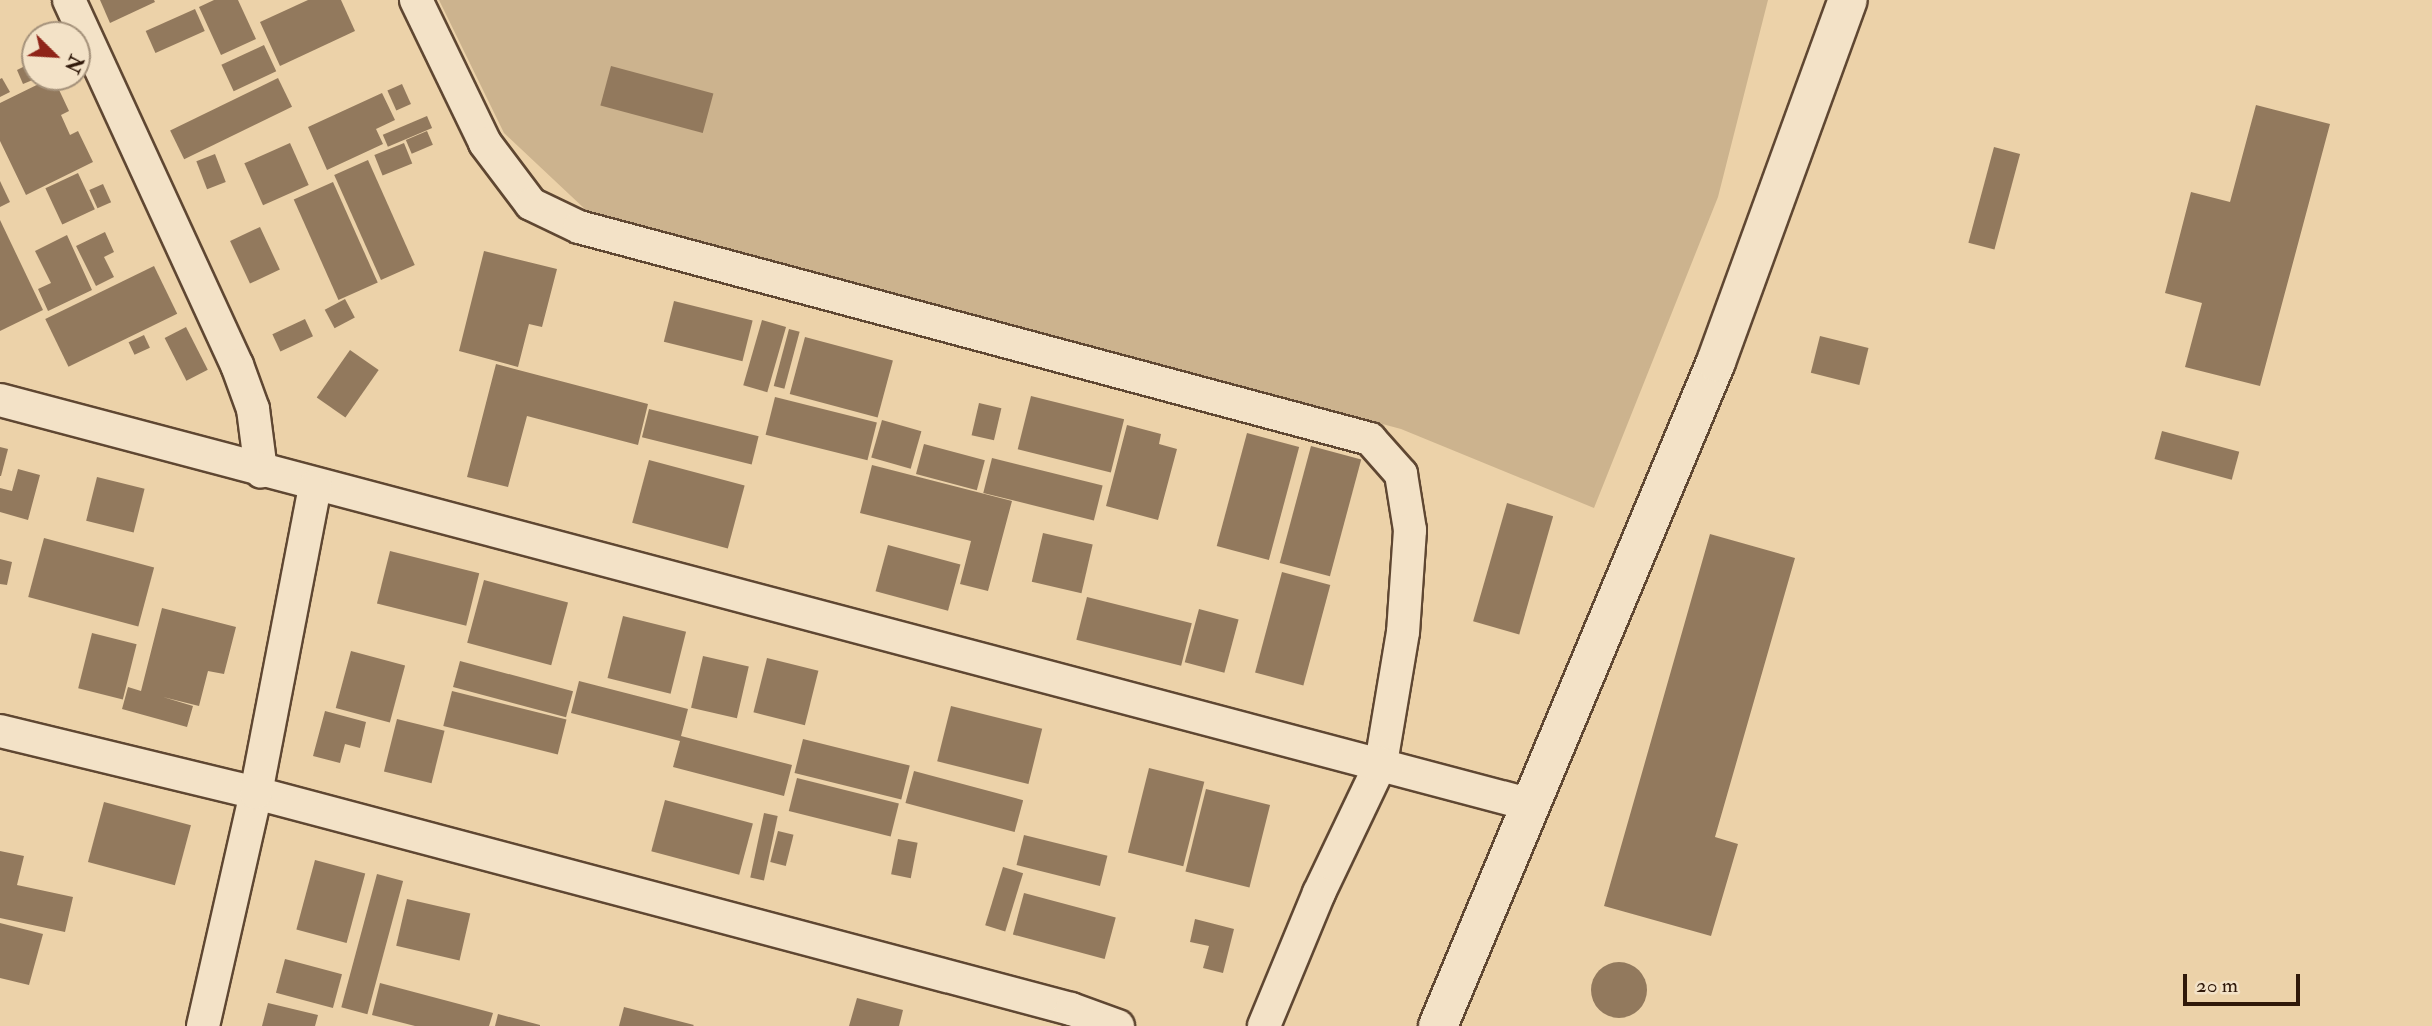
<!DOCTYPE html>
<html>
<head>
<meta charset="utf-8">
<style>
	body { margin:0 }
	#map { position:relative; width:2432px; height:1026px; overflow:hidden; background:#ecd2a9; font-family:"IM FELL Double Pica",serif }
	div>[style] { position:absolute }
	[style*='--x'] { left:calc(var(--x)*1px); top:calc(var(--y)*1px); width:calc(var(--w)*1px); rotate:calc(var(--a)*1deg) }
	.green>* { inset:0; background:#ccb38e }
	.building>* { inset:0; background:#92795d; transform-origin:0 0 }
	.round { border-radius:50% }
	.roads { filter:drop-shadow(2px 0 #5f4732) drop-shadow(-2px 0 #5f4732) drop-shadow(0 2px #5f4732) drop-shadow(0 -2px #5f4732) }
	.street>* { height:32px; margin:-16px; padding:0 16px; transform-origin:16px; border-radius:16px; background:#f3e2c7 }
	.secondary>* { height:38px; margin:-19px; padding:0 19px; transform-origin:19px; border-radius:19px; background:#f3e2c7 }
	span { translate:-50% -50%; white-space:nowrap; text-align:center; line-height:1.15; -webkit-text-stroke:5px #f3e2c7; paint-order:stroke }
	.north { position:absolute; left:21px; top:21px; width:70px; height:70px; box-sizing:border-box; background:#f3e2c7; border:2px solid #a5927b; border-radius:50%; rotate:114deg; font-size:19px; font-weight:700; line-height:28px; text-align:center; color:#30190a }
	.north::after { content:''; display:block; margin:auto; width:24px; height:32px; background:#8f2418; clip-path:polygon(50% 0,100% 100%,50% 72%,0 100%) }
	.scale { position:absolute; left:2183px; top:974px; width:117px; height:32px; box-sizing:border-box; border:4px solid #30190a; border-top:0; padding-left:9px; font-size:21px; line-height:24px; white-space:nowrap; color:#30190a; -webkit-text-stroke:5px #f3e2c7; paint-order:stroke }
</style>
</head>
<body>
<div id="map">
	<div class="green">
		<i style="clip-path:polygon(439px 0,1768px 0,1718px 197px,1594px 508px,1401px 429px,587px 211px,504px 133px)"></i>
	</div>
	<div class="building">
		<i style="clip-path:polygon(100px 0,154px 0,155px 2px,110px 23px)"></i>
		<i style="clip-path:polygon(214px 0,238px 0,256px 39px,221px 55px,199px 7px)"></i>
		<i style="clip-path:polygon(308px 0,341px 0,355px 31px,280px 66px,260px 22px)"></i>
		<i style="left:195px;top:9px;width:24px;height:54px;rotate:66deg"></i>
		<i style="left:264px;top:45px;width:29px;height:47px;rotate:65deg"></i>
		<i style="clip-path:polygon(35px 61px,35px 79px,23px 84px,17px 70px)"></i>
		<i style="left:611px;top:66px;width:106px;height:41px;rotate:15deg"></i>
		<i style="clip-path:polygon(53px 77px,69px 111px,61px 115px,70px 135px,78px 131px,93px 162px,26px 195px,0 141px,0 103px)"></i>
		<i style="clip-path:polygon(2px 78px,10px 92px,0 97px,0 79px)"></i>
		<i style="left:278px;top:78px;width:32px;height:120px;rotate:64deg"></i>
		<i style="left:402px;top:84px;width:22px;height:16px;rotate:66deg"></i>
		<i style="clip-path:polygon(382px 93px,395px 120px,376px 129px,383px 144px,327px 170px,308px 127px)"></i>
		<i style="clip-path:polygon(2256px 105px,2330px 124px,2260px 386px,2185px 367px,2202px 303px,2165px 293px,2191px 192px,2230px 202px)"></i>
		<i style="left:427px;top:116px;width:13px;height:48px;rotate:67deg"></i>
		<i style="left:427px;top:131px;width:15px;height:23px;rotate:67deg"></i>
		<i style="left:290px;top:143px;width:46px;height:50px;rotate:66deg"></i>
		<i style="left:404px;top:143px;width:22px;height:32px;rotate:68deg"></i>
		<i style="left:1994px;top:147px;width:27px;height:99px;rotate:15deg"></i>
		<i style="left:215px;top:154px;width:30px;height:20px;rotate:69deg"></i>
		<i style="left:368px;top:160px;width:115px;height:37px;rotate:66deg"></i>
		<i style="left:78px;top:173px;width:40px;height:36px;rotate:65deg"></i>
		<i style="clip-path:polygon(0 181px,10px 202px,0 207px)"></i>
		<i style="left:333px;top:182px;width:110px;height:43px;rotate:66deg"></i>
		<i style="left:103px;top:184px;width:20px;height:15px;rotate:66deg"></i>
		<i style="clip-path:polygon(0 220px,43px 310px,0 331px)"></i>
		<i style="left:260px;top:227px;width:47px;height:33px;rotate:65deg"></i>
		<i style="clip-path:polygon(105px 232px,114px 252px,104px 257px,114px 277px,96px 286px,76px 246px)"></i>
		<i style="clip-path:polygon(67px 235px,92px 290px,48px 311px,38px 289px,51px 283px,35px 251px)"></i>
		<i style="clip-path:polygon(484px 251px,557px 269px,542px 327px,529px 324px,518px 367px,459px 351px)"></i>
		<i style="left:154px;top:266px;width:53px;height:121px;rotate:64deg"></i>
		<i style="left:345px;top:299px;width:21px;height:23px;rotate:62deg"></i>
		<i style="left:674px;top:301px;width:81px;height:42px;rotate:14deg"></i>
		<i style="left:305px;top:319px;width:19px;height:36px;rotate:65deg"></i>
		<i style="left:762px;top:320px;width:25px;height:68px;rotate:16deg"></i>
		<i style="left:186px;top:327px;width:48px;height:24px;rotate:63deg"></i>
		<i style="left:789px;top:329px;width:11px;height:59px;rotate:15deg"></i>
		<i style="left:144px;top:335px;width:14px;height:17px;rotate:65deg"></i>
		<i style="left:1820px;top:336px;width:50px;height:38px;rotate:14deg"></i>
		<i style="left:805px;top:337px;width:91px;height:59px;rotate:15deg"></i>
		<i style="left:350px;top:350px;width:35px;height:58px;rotate:35deg"></i>
		<i style="clip-path:polygon(496px 364px,648px 404px,638px 445px,527px 416px,508px 487px,467px 477px)"></i>
		<i style="left:1031px;top:396px;width:96px;height:55px;rotate:14deg"></i>
		<i style="left:775px;top:397px;width:105px;height:39px;rotate:14deg"></i>
		<i style="left:979px;top:403px;width:23px;height:33px;rotate:13deg"></i>
		<i style="left:649px;top:409px;width:113px;height:29px;rotate:14deg"></i>
		<i style="left:882px;top:420px;width:41px;height:39px;rotate:16deg"></i>
		<i style="clip-path:polygon(1127px 425px,1161px 434px,1159px 444px,1177px 449px,1158px 520px,1106px 506px)"></i>
		<i style="left:2162px;top:431px;width:80px;height:29px;rotate:15deg"></i>
		<i style="left:1247px;top:433px;width:54px;height:117px;rotate:15deg"></i>
		<i style="left:924px;top:444px;width:63px;height:31px;rotate:15deg"></i>
		<i style="left:1311px;top:446px;width:52px;height:121px;rotate:15deg"></i>
		<i style="clip-path:polygon(0 447px,8px 449px,1px 476px,0 476px)"></i>
		<i style="left:992px;top:458px;width:114px;height:36px;rotate:14deg"></i>
		<i style="left:649px;top:460px;width:99px;height:65px;rotate:15deg"></i>
		<i style="clip-path:polygon(872px 465px,1012px 501px,988px 591px,960px 584px,971px 541px,860px 513px)"></i>
		<i style="clip-path:polygon(18px 469px,40px 475px,28px 520px,0 512px,0 488px,12px 491px)"></i>
		<i style="left:97px;top:477px;width:49px;height:45px;rotate:14deg"></i>
		<i style="left:1507px;top:503px;width:48px;height:123px;rotate:16deg"></i>
		<i style="left:1043px;top:533px;width:51px;height:50px;rotate:13deg"></i>
		<i style="clip-path:polygon(1710px 534px,1795px 558px,1715px 837px,1738px 844px,1711px 936px,1604px 906px)"></i>
		<i style="left:44px;top:538px;width:114px;height:61px;rotate:15deg"></i>
		<i style="left:888px;top:545px;width:75px;height:48px;rotate:15deg"></i>
		<i style="left:390px;top:551px;width:92px;height:54px;rotate:14deg"></i>
		<i style="clip-path:polygon(0 559px,12px 562px,7px 585px,0 584px)"></i>
		<i style="left:1282px;top:572px;width:50px;height:104px;rotate:15deg"></i>
		<i style="left:484px;top:580px;width:87px;height:65px;rotate:15deg"></i>
		<i style="left:1087px;top:597px;width:108px;height:44px;rotate:14deg"></i>
		<i style="clip-path:polygon(162px 608px,236px 627px,224px 674px,208px 671px,199px 706px,163px 697px,193px 706px,187px 727px,122px 709px,128px 687px,141px 691px)"></i>
		<i style="left:1199px;top:609px;width:41px;height:55px;rotate:15deg"></i>
		<i style="left:623px;top:616px;width:65px;height:64px;rotate:14deg"></i>
		<i style="left:92px;top:633px;width:46px;height:57px;rotate:14deg"></i>
		<i style="left:351px;top:651px;width:56px;height:59px;rotate:15deg"></i>
		<i style="left:703px;top:656px;width:47px;height:53px;rotate:13deg"></i>
		<i style="left:767px;top:658px;width:53px;height:56px;rotate:14deg"></i>
		<i style="left:460px;top:661px;width:117px;height:27px;rotate:15deg"></i>
		<i style="clip-path:polygon(579px 681px,688px 709px,681px 736px,792px 765px,784px 796px,673px 767px,680px 741px,571px 713px)"></i>
		<i style="left:452px;top:691px;width:118px;height:36px;rotate:14deg"></i>
		<i style="left:951px;top:706px;width:94px;height:57px;rotate:14deg"></i>
		<i style="clip-path:polygon(325px 711px,366px 722px,360px 748px,345px 744px,340px 763px,313px 756px)"></i>
		<i style="left:397px;top:719px;width:49px;height:54px;rotate:14deg"></i>
		<i style="left:803px;top:739px;width:110px;height:35px;rotate:14deg"></i>
		<i style="left:1149px;top:768px;width:57px;height:87px;rotate:14deg"></i>
		<i style="left:914px;top:771px;width:113px;height:33px;rotate:15deg"></i>
		<i style="left:797px;top:778px;width:105px;height:34px;rotate:14deg"></i>
		<i style="left:1206px;top:789px;width:66px;height:85px;rotate:14deg"></i>
		<i style="left:665px;top:800px;width:91px;height:53px;rotate:15deg"></i>
		<i style="left:104px;top:802px;width:90px;height:62px;rotate:15deg"></i>
		<i style="left:764px;top:813px;width:14px;height:66px;rotate:12deg"></i>
		<i style="left:778px;top:831px;width:16px;height:32px;rotate:14deg"></i>
		<i style="left:1024px;top:835px;width:86px;height:31px;rotate:14deg"></i>
		<i style="left:898px;top:839px;width:20px;height:36px;rotate:11deg"></i>
		<i style="clip-path:polygon(0 851px,24px 856px,17px 885px,73px 897px,65px 932px,0 918px)"></i>
		<i style="left:315px;top:860px;width:52px;height:72px;rotate:15deg"></i>
		<i style="left:1003px;top:867px;width:21px;height:61px;rotate:17deg"></i>
		<i style="left:377px;top:874px;width:27px;height:138px;rotate:15deg"></i>
		<i style="left:1024px;top:893px;width:95px;height:43px;rotate:15deg"></i>
		<i style="left:407px;top:899px;width:65px;height:48px;rotate:13deg"></i>
		<i style="clip-path:polygon(1195px 919px,1234px 929px,1223px 973px,1203px 968px,1209px 946px,1190px 942px)"></i>
		<i style="clip-path:polygon(0 923px,43px 934px,29px 985px,0 978px)"></i>
		<i style="left:285px;top:959px;width:59px;height:35px;rotate:15deg"></i>
		<i class="round" style="left:1591px;top:962px;width:56px;height:56px"></i>
		<i style="clip-path:polygon(380px 983px,493px 1013px,489px 1026px,415px 1026px,372px 1015px)"></i>
		<i style="clip-path:polygon(857px 998px,903px 1010px,899px 1026px,849px 1026px)"></i>
		<i style="clip-path:polygon(268px 1003px,318px 1015px,315px 1026px,262px 1026px)"></i>
		<i style="clip-path:polygon(624px 1007px,694px 1025px,693px 1026px,619px 1026px)"></i>
		<i style="clip-path:polygon(498px 1014px,540px 1025px,540px 1026px,495px 1026px)"></i>
	</div>
	<div class="roads">
		<div class="street">
			<i style="--x:69;--y:0;--w:402;--a:65.3"></i>
			<i style="--x:237;--y:365;--w:47;--a:70"></i>
			<i style="--x:253;--y:409;--w:63;--a:82.6"></i>
			<i style="--x:416;--y:0;--w:159;--a:64.2"></i>
			<i style="--x:485;--y:143;--w:76;--a:53"></i>
			<i style="--x:531;--y:204;--w:53;--a:25.6"></i>
			<i style="--x:579;--y:227;--w:819;--a:15"></i>
			<i style="--x:1370;--y:439;--w:47;--a:48.5"></i>
			<i style="--x:1401;--y:474;--w:57;--a:80.9"></i>
			<i style="--x:1410;--y:530;--w:102;--a:93.9"></i>
			<i style="--x:1403;--y:632;--w:133;--a:99.5"></i>
			<i style="--x:1381;--y:763;--w:144;--a:115.5"></i>
			<i style="--x:1319;--y:893;--w:144;--a:112.5"></i>
			<i style="--x:0;--y:400;--w:1581;--a:14.81"></i>
			<i style="--x:0;--y:731;--w:263;--a:13.6"></i>
			<i style="--x:256;--y:793;--w:843;--a:14.84"></i>
			<i style="--x:1071;--y:1009;--w:50;--a:19.9"></i>
			<i style="--x:203;--y:1026;--w:239;--a:-77.2"></i>
			<i style="--x:256;--y:793;--w:313;--a:-79.1"></i>
		</div>
		<div class="secondary">
			<i style="--x:1438;--y:1026;--w:720;--a:-67.28"></i>
			<i style="--x:1716;--y:362;--w:385;--a:-70"></i>
		</div>
	</div>
	<div class="north">N</div>
	<div class="scale">20 m</div>
</div>
</body>
</html>
